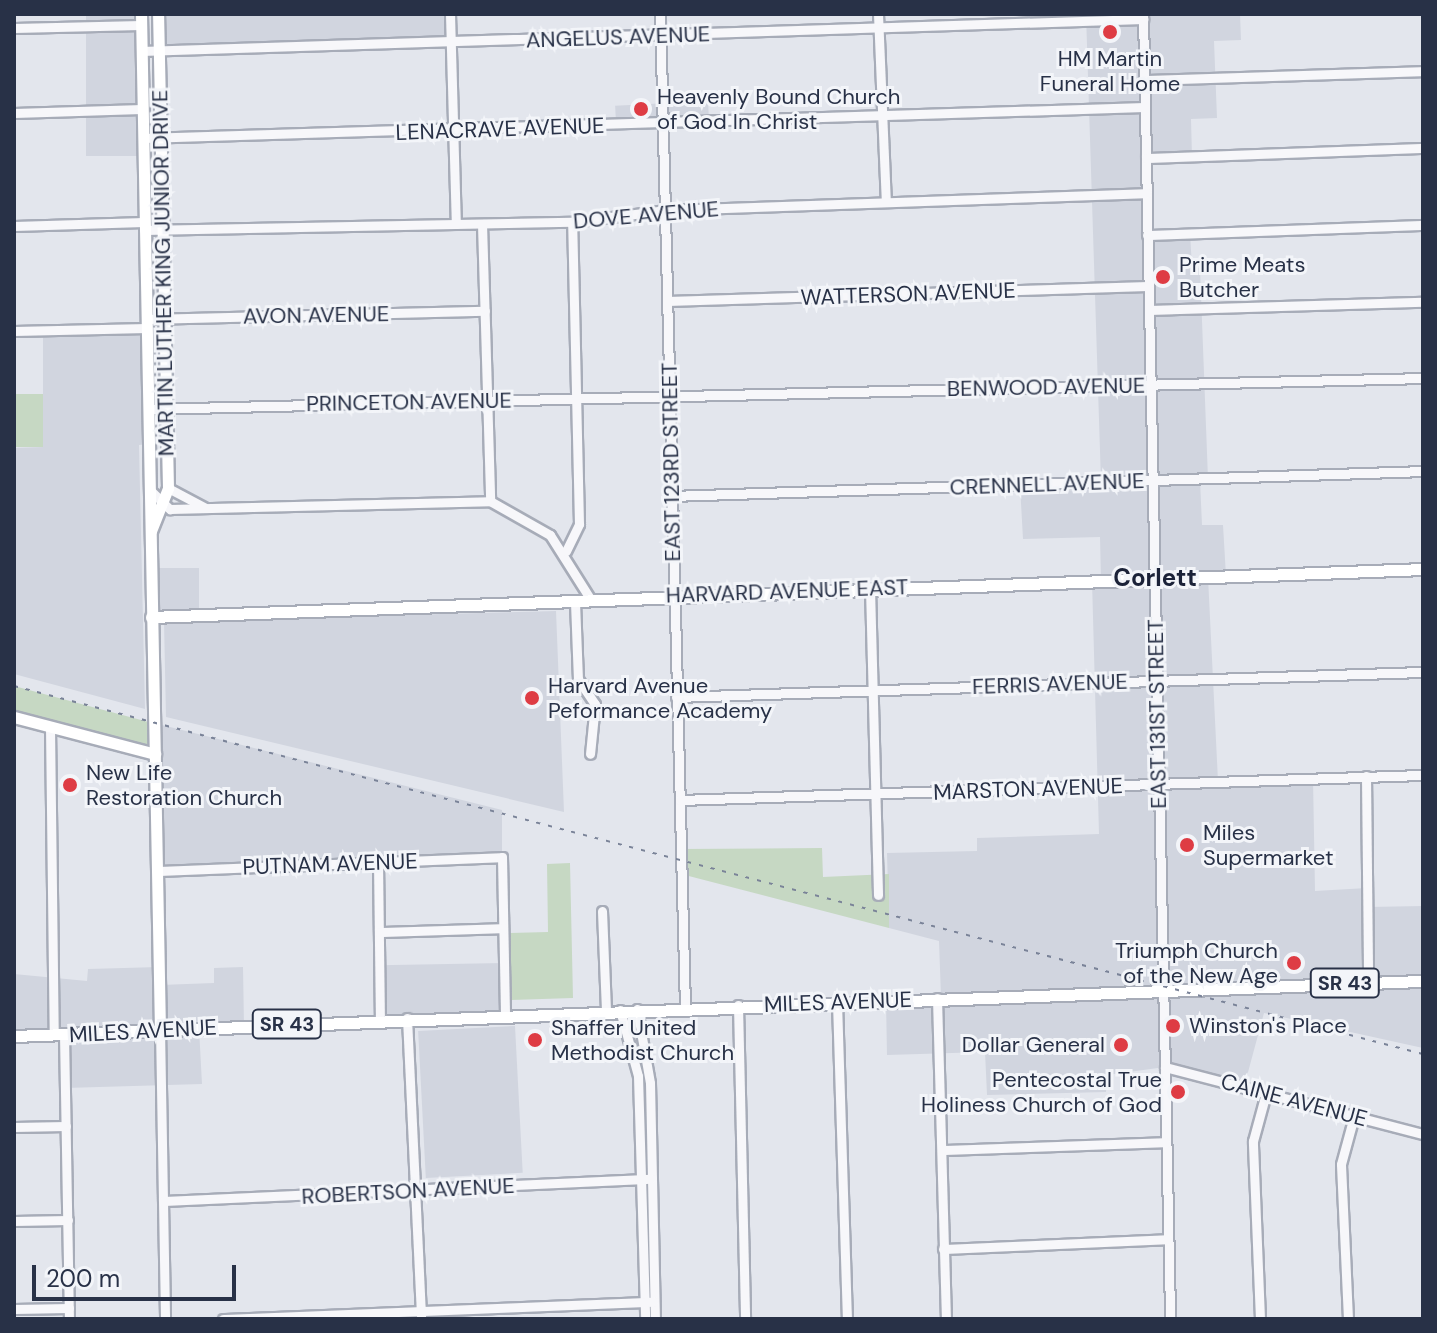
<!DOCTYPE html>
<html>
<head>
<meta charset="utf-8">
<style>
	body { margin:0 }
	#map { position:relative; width:1437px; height:1333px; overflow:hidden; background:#e3e6ed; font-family:"DM Sans",sans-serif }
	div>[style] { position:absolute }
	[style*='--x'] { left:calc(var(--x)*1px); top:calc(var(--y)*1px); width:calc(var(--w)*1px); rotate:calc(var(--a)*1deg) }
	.built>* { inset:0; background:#d1d5df; transform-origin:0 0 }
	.green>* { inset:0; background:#c6d8c3; transform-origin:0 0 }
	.roads { filter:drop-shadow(2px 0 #a7acb8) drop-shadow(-2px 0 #a7acb8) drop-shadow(0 2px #a7acb8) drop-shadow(0 -2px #a7acb8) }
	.minor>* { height:9px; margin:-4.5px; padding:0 4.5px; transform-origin:4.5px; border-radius:4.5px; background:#f7f7fa }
	.major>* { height:11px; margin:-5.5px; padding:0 5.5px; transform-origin:5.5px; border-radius:5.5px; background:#fff }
	.rail>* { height:2px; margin-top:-1px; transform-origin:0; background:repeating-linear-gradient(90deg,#7a8398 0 4px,transparent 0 12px) }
	.dots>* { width:22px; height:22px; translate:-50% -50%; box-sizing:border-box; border:4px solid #f3f5f9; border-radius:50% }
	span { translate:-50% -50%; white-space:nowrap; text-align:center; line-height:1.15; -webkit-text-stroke:6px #f3f5f9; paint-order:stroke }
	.shield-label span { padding:2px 6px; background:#f3f5f9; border:2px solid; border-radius:6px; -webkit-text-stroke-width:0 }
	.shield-label { font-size:20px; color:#283147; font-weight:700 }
	.street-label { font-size:22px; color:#283147 }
	.poi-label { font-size:22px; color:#283147 }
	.left { translate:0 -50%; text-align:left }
	.right { translate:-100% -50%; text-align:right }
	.neighbourhood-label { font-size:24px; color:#1b2238; font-weight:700 }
	.frame { position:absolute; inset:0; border:16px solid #283147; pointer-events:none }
	.scale { position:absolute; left:32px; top:1265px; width:204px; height:36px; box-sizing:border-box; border:4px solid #283147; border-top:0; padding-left:10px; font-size:24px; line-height:28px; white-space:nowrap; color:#283147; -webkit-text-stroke:6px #f3f5f9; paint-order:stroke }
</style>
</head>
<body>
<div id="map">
	<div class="built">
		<i style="left:86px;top:14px;width:55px;height:142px"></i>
		<i style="clip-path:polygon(158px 14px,450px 14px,451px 42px,159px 50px)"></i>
		<i style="clip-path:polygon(1086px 14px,1240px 14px,1241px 40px,1214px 41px,1217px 118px,1191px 119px,1192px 157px,1146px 158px,1147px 234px,1190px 233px,1192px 267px,1200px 268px,1208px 479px,1200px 480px,1202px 525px,1223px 525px,1226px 576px,1208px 577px,1218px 781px,1313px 778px,1315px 891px,1367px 888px,1368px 907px,1423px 906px,1423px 981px,1374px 983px,1375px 989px,1423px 988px,1423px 1048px,1264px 1013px,1244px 1087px,1165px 1067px,1107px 1075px,1106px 1092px,987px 1095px,985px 1052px,887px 1055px,886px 1000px,941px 997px,939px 941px,889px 928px,887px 853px,977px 851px,977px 838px,1099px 834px,1092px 581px,1101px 580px,1100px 537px,1023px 539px,1020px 485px,1101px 482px)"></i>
		<i style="left:708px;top:101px;width:21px;height:93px;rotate:87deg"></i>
		<i style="clip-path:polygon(147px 328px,148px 444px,139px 445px,145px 709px,14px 674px,14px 448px,43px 447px,43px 330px)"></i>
		<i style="left:150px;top:568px;width:49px;height:49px"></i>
		<i style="clip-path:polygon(556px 611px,564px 812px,166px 717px,164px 621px)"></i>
		<i style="clip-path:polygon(154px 723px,502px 810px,502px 857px,157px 871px)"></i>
		<i style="left:504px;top:963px;width:52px;height:125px;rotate:89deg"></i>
		<i style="clip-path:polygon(159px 967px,160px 985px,214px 983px,214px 968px,243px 967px,244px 1026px,199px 1028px,202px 1084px,65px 1088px,64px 1034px,14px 1036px,14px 974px,87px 981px,88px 969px)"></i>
		<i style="left:515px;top:1026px;width:147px;height:97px;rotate:87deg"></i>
	</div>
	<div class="green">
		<i style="left:43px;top:394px;width:53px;height:29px;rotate:90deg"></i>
		<i style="left:14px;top:686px;width:145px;height:31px;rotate:15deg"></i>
		<i style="clip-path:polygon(822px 848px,823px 877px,889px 874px,889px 928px,681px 874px,681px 849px)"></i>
		<i style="clip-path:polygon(570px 863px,573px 998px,511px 1000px,510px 933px,548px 932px,547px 864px)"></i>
	</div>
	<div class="roads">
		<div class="minor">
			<i style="--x:450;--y:14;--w:210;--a:88.4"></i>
			<i style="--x:660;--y:14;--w:993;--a:88.56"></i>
			<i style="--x:878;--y:14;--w:188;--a:87.6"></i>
			<i style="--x:1143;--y:14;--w:1305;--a:88.81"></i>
			<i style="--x:14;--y:28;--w:127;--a:-1.4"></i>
			<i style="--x:141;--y:51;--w:1003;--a:-1.83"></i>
			<i style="--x:1144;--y:80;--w:279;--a:-1.8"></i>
			<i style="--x:14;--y:113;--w:128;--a:-1.8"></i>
			<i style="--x:143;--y:138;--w:1002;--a:-1.77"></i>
			<i style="--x:1146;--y:158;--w:277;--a:-2.1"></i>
			<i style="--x:482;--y:224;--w:277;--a:88.3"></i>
			<i style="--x:14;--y:226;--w:130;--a:-1.8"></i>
			<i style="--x:144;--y:230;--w:428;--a:-1.1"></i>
			<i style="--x:572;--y:222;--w:95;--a:-7.3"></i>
			<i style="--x:666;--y:210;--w:481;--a:-2"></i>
			<i style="--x:1147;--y:235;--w:276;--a:-2.1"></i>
			<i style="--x:667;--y:301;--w:481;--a:-1.8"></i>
			<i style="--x:1149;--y:310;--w:274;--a:-1.7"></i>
			<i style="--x:147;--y:319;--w:338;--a:-1.4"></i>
			<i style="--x:14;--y:331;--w:133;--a:-1.3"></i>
			<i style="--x:148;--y:409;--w:1275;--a:-1.39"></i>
			<i style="--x:168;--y:488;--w:41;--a:27.8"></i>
			<i style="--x:150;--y:490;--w:28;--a:44"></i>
			<i style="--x:170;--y:509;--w:320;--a:-1.4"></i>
			<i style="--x:490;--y:501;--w:69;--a:29.5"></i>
			<i style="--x:550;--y:535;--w:77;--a:57.8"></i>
			<i style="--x:671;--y:496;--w:752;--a:-1.9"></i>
			<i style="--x:566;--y:551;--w:30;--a:-64"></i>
			<i style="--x:579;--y:524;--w:302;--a:-91.3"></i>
			<i style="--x:870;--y:588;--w:307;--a:88.5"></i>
			<i style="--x:575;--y:602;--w:77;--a:87.8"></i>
			<i style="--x:578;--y:679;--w:30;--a:56"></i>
			<i style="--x:595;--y:704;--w:50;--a:95.7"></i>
			<i style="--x:676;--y:697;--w:747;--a:-1.92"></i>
			<i style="--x:50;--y:727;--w:308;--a:89.3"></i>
			<i style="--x:1366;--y:776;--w:207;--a:89.4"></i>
			<i style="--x:680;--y:800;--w:743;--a:-1.93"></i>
			<i style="--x:378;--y:861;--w:159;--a:89.3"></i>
			<i style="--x:157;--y:871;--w:345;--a:-2.3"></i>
			<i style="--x:502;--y:857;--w:158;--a:88.9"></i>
			<i style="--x:602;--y:911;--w:99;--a:87.7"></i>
			<i style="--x:379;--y:932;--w:124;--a:-1.8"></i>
			<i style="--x:937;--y:998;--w:321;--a:88.4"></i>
			<i style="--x:837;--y:1002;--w:317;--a:88.2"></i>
			<i style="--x:738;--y:1005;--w:314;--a:88.7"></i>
			<i style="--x:637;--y:1009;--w:75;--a:80"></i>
			<i style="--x:650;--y:1083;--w:236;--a:88.8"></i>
			<i style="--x:620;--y:1010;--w:68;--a:74.7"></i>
			<i style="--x:638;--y:1076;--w:243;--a:88.3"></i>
			<i style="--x:407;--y:1018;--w:301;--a:87.3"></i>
			<i style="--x:160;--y:1029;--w:290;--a:89"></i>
			<i style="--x:64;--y:1034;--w:285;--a:89"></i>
			<i style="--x:1165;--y:1067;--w:267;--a:14.6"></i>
			<i style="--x:14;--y:1127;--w:52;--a:-1.1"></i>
			<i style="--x:942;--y:1150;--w:224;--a:-2"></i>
			<i style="--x:163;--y:1201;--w:489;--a:-2.6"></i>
			<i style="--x:14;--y:1221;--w:54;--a:-1.1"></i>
			<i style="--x:943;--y:1249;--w:225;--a:-2.5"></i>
			<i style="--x:14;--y:1309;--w:55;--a:-1"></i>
			<i style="--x:223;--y:1319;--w:431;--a:-2.3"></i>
			<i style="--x:1260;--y:1319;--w:178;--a:-92.3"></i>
			<i style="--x:1253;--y:1141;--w:50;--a:-74.8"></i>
			<i style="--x:1348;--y:1319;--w:155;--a:-92.6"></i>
			<i style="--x:1341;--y:1164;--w:50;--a:-74.8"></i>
		</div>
		<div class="major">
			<i style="--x:141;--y:14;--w:1015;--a:88.93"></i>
			<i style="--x:151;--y:531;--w:46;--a:-68.4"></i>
			<i style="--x:168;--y:488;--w:474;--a:-91.2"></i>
			<i style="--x:151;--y:617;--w:1273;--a:-2.16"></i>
			<i style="--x:14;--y:717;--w:146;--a:14.7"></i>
			<i style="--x:14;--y:1036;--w:1410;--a:-2.24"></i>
		</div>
	</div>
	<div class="rail">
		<i style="--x:14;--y:686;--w:1456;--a:14.64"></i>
	</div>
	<div class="dots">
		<i style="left:1110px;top:32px;background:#de3c44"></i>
		<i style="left:641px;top:109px;background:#de3c44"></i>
		<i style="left:1163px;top:277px;background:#de3c44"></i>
		<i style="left:532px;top:698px;background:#de3c44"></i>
		<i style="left:70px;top:785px;background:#de3c44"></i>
		<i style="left:1187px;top:845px;background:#de3c44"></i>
		<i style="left:1294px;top:963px;background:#de3c44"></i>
		<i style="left:1173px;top:1026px;background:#de3c44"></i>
		<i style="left:535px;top:1040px;background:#de3c44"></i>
		<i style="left:1121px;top:1045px;background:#de3c44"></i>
		<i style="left:1178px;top:1092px;background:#de3c44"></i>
	</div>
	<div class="shield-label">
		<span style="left:1345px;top:983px">SR 43</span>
		<span style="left:287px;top:1024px">SR 43</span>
	</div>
	<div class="street-label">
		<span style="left:618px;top:37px;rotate:-2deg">ANGELUS AVENUE</span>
		<span style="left:500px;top:129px;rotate:-2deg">LENACRAVE AVENUE</span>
		<span style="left:646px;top:215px;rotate:-5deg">DOVE AVENUE</span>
		<span style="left:163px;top:273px;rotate:-91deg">MARTIN LUTHER KING JUNIOR DRIVE</span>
		<span style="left:908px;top:294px;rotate:-2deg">WATTERSON AVENUE</span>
		<span style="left:316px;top:315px;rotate:-1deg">AVON AVENUE</span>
		<span style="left:1046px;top:387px;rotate:-1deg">BENWOOD AVENUE</span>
		<span style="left:409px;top:402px;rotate:-1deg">PRINCETON AVENUE</span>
		<span style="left:671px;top:462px;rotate:-91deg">EAST 123RD STREET</span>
		<span style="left:1047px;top:484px;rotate:-2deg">CRENNELL AVENUE</span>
		<span style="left:787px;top:591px;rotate:-2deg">HARVARD AVENUE EAST</span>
		<span style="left:1050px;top:684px;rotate:-2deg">FERRIS AVENUE</span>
		<span style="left:1157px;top:714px;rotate:-91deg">EAST 131ST STREET</span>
		<span style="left:1028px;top:789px;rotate:-2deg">MARSTON AVENUE</span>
		<span style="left:330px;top:864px;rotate:-2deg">PUTNAM AVENUE</span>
		<span style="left:838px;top:1002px;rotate:-2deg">MILES AVENUE</span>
		<span style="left:143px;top:1031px;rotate:-3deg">MILES AVENUE</span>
		<span style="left:1294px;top:1100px;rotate:15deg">CAINE AVENUE</span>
		<span style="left:408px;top:1191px;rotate:-3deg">ROBERTSON AVENUE</span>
	</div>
	<div class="poi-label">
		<span style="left:1110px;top:71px">HM Martin<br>Funeral Home</span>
		<span class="left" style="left:657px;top:109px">Heavenly Bound Church<br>of God In Christ</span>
		<span class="left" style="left:1179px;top:277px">Prime Meats<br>Butcher</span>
		<span class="left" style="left:548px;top:698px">Harvard Avenue<br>Peformance Academy</span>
		<span class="left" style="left:86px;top:785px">New Life<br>Restoration Church</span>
		<span class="left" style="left:1203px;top:845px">Miles<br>Supermarket</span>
		<span class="right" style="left:1278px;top:963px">Triumph Church<br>of the New Age</span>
		<span class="left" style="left:1189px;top:1026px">Winston's Place</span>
		<span class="left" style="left:551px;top:1040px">Shaffer United<br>Methodist Church</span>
		<span class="right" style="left:1105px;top:1045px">Dollar General</span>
		<span class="right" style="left:1162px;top:1092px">Pentecostal True<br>Holiness Church of God</span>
	</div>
	<div class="neighbourhood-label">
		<span style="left:1155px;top:578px">Corlett</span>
	</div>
	<div class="frame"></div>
	<div class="scale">200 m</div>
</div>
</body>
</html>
